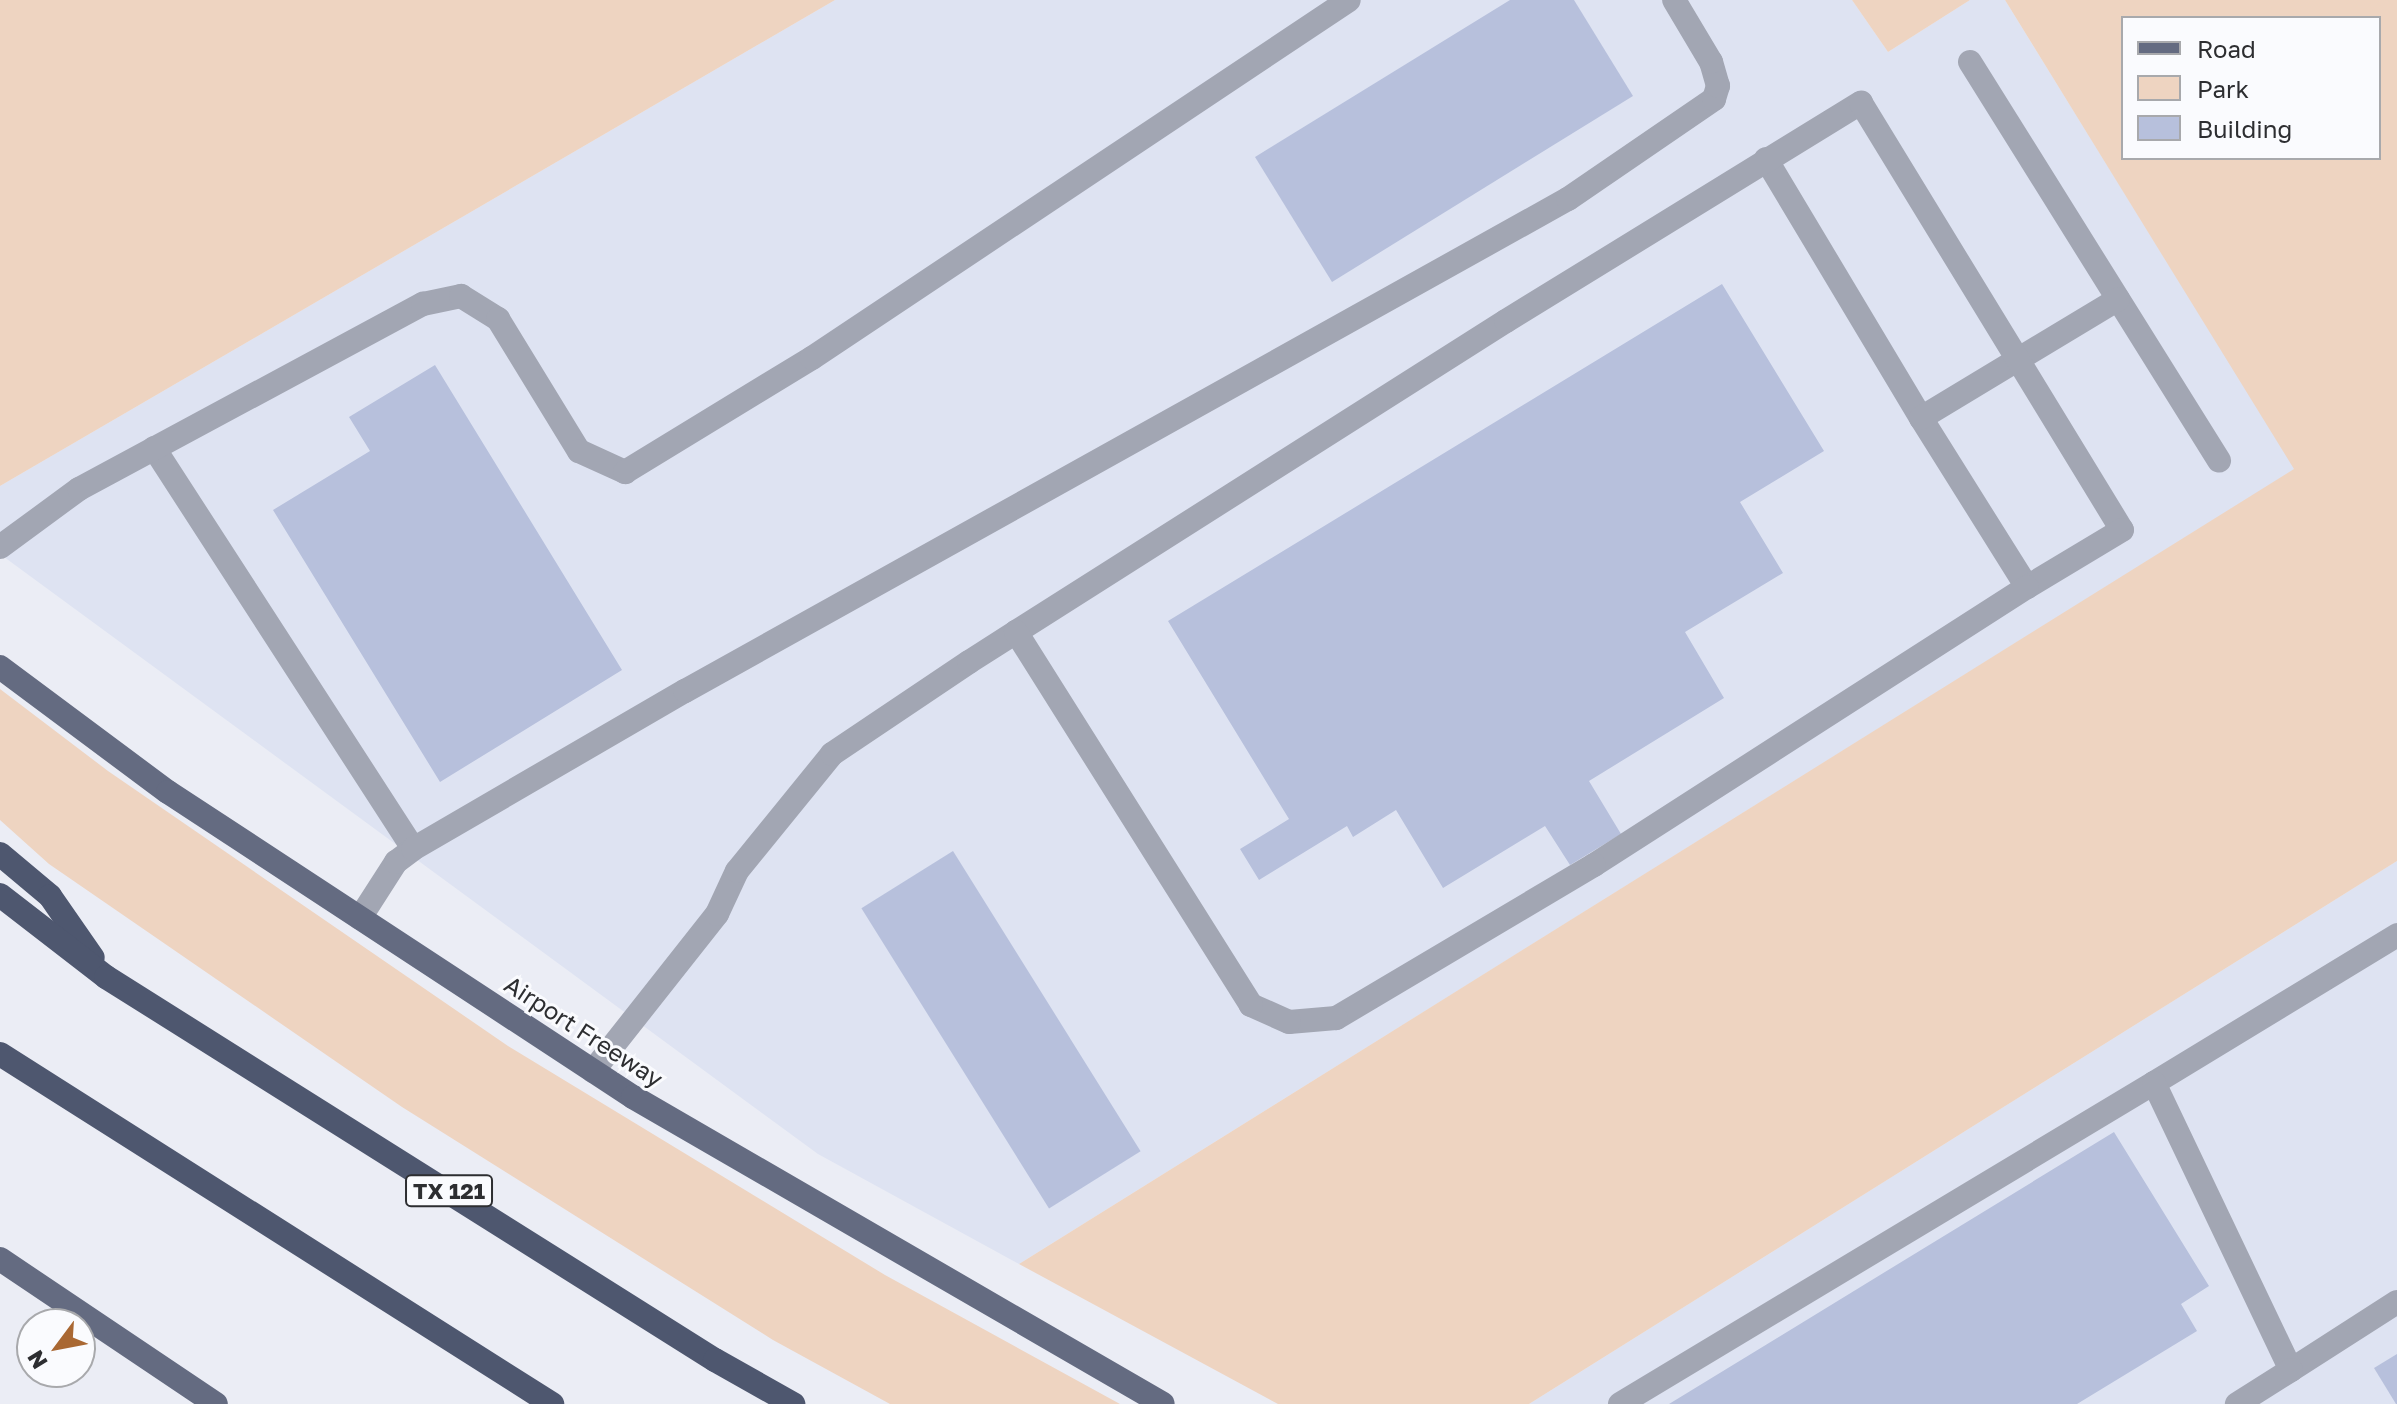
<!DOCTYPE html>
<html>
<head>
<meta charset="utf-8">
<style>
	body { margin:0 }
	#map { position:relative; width:2397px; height:1404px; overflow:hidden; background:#ebedf5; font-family:"Golos Text",sans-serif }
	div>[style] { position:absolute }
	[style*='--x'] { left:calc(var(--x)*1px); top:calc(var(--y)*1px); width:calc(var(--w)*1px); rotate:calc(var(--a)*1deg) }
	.built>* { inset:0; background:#dee3f2 }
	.green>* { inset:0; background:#eed4c1 }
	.building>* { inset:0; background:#b7c0dc; transform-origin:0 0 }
	.minor>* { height:24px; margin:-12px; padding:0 12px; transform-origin:12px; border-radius:12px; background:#a2a6b3 }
	.major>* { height:24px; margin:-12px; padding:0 12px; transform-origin:12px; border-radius:12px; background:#646b81 }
	.highway>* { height:24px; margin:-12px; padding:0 12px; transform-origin:12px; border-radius:12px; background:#4e576f }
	span { translate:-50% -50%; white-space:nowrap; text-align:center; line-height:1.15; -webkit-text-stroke:6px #fafbfe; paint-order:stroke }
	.shield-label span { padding:2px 6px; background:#fafbfe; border:2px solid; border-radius:6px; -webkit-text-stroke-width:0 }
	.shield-label { font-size:22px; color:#2d2e31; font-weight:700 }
	.street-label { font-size:24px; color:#2d2e31 }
	.legend { position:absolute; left:2121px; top:16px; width:260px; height:144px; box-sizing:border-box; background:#fafbfe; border:2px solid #a8a9ac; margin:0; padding:10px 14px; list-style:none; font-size:24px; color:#2d2e31 }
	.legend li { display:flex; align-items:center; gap:16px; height:40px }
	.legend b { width:40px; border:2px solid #a8a9ac }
	.north { position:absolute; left:16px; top:1308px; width:80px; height:80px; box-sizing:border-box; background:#fafbfe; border:2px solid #a8a9ac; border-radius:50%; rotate:238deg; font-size:22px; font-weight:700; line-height:32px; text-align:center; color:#2d2e31 }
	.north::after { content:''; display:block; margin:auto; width:28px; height:36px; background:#a96833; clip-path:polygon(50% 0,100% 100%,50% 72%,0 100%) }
</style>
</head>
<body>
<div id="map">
	<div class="built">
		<i style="clip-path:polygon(835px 0,1852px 0,1888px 52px,1970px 0,2005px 0,2295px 469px,1019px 1264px,818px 1154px,0 554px,0 486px)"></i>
		<i style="clip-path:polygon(2397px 861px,2397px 1404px,1529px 1404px)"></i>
	</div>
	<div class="green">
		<i style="clip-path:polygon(0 0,835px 0,0 486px)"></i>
		<i style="clip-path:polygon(1852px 0,1970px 0,1888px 52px)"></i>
		<i style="clip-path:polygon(evenodd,2005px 0,2397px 0,2397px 861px,1529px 1404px,1278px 1404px,1019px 1264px,2294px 469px,2005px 0,2379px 18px,2379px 158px,2123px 158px,2123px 18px,2379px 18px)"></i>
		<i style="clip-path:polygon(0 689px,108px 771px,508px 1046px,885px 1275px,1120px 1404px,890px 1404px,773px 1340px,402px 1107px,49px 864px,0 820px)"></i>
	</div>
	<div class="building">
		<i style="clip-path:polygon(1510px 0,1574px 0,1633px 96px,1332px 282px,1255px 157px)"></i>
		<i style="clip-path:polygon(1722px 284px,1824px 451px,1740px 502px,1783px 573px,1685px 632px,1724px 698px,1589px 781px,1621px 834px,1570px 865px,1545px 826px,1443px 888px,1396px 810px,1353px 837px,1347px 826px,1259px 880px,1240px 849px,1289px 819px,1168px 621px)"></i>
		<i style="clip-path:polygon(435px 365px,622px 670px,440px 782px,273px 510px,370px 451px,349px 417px)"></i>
		<i style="left:953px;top:851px;width:354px;height:108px;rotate:58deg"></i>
		<i style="clip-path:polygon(2114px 1132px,2209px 1286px,2181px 1304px,2197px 1331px,2077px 1404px,1669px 1404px)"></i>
		<i style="clip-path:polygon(2397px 1354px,2397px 1404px,2396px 1404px,2374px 1368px)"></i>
	</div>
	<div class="minor">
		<i style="--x:1970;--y:62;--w:470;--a:58"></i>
		<i style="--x:1766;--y:159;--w:302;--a:59.1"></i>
		<i style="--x:154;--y:448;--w:477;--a:57.1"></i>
		<i style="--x:0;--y:547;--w:98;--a:-36.3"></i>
		<i style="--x:79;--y:489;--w:391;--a:-28.3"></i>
		<i style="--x:423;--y:304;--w:39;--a:-12"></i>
		<i style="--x:461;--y:296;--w:44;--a:31.9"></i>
		<i style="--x:498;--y:319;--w:155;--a:58.5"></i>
		<i style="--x:579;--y:451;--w:51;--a:24.5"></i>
		<i style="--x:625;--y:472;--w:219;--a:-31.4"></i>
		<i style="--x:812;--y:358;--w:645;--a:-33.69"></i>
		<i style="--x:2027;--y:587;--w:199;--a:-122.1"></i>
		<i style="--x:1921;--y:418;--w:230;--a:-31.1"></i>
		<i style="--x:360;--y:918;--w:67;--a:-57.3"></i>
		<i style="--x:396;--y:862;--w:21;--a:-37"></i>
		<i style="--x:413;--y:849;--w:315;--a:-30.2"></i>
		<i style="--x:685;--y:691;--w:1011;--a:-29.13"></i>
		<i style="--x:1568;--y:199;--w:177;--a:-34.4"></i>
		<i style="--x:1714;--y:99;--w:14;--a:-73"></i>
		<i style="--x:1718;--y:86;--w:25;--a:-106"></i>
		<i style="--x:1711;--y:62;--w:72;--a:-120.8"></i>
		<i style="--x:593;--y:1071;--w:200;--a:-51.7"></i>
		<i style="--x:717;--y:914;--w:47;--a:-65.1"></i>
		<i style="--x:737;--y:871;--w:151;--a:-50.9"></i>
		<i style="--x:832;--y:754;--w:165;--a:-33.9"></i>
		<i style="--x:969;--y:662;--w:56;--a:-32.6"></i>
		<i style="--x:1016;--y:632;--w:580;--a:-32.4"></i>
		<i style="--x:1506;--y:321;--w:417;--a:-31.6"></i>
		<i style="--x:1861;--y:103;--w:500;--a:58.57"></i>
		<i style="--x:2122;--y:530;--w:111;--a:149"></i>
		<i style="--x:2027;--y:587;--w:515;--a:147.3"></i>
		<i style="--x:1594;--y:865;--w:300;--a:149.3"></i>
		<i style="--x:1336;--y:1018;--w:47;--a:175.1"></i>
		<i style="--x:1289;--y:1022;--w:42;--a:-155.9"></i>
		<i style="--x:1251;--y:1005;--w:441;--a:-122.2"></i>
		<i style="--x:2154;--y:1083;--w:285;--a:-31.3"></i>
		<i style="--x:2291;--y:1370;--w:126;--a:-32.7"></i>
		<i style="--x:1620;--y:1404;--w:623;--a:-31.01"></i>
		<i style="--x:2154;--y:1083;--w:318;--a:64.5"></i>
		<i style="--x:2291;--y:1370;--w:64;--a:147.8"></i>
	</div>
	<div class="major">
		<i style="--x:0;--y:667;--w:209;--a:36.7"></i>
		<i style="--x:168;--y:792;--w:556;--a:33.26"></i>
		<i style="--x:633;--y:1097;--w:612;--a:30.08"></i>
		<i style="--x:0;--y:1259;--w:260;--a:33.9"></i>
	</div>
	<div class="highway">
		<i style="--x:0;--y:854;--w:65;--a:40"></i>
		<i style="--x:50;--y:896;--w:75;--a:55.3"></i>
		<i style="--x:0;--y:895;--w:134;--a:37.7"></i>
		<i style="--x:106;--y:977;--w:719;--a:32.17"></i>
		<i style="--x:715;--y:1360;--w:90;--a:29.4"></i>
		<i style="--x:0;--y:1054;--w:654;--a:32.38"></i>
	</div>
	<div class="shield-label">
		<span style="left:449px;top:1191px">TX 121</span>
	</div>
	<div class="street-label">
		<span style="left:584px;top:1031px;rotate:33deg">Airport Freeway</span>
	</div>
	<ul class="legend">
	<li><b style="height:10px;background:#646b81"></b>Road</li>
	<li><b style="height:22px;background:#eed4c1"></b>Park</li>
	<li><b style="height:22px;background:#b7c0dc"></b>Building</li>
	</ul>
	<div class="north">N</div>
</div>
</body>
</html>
